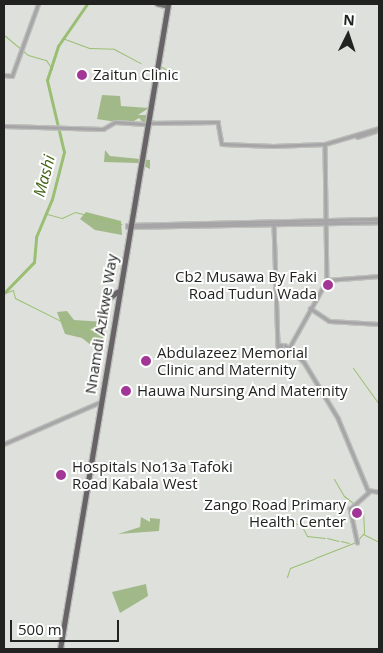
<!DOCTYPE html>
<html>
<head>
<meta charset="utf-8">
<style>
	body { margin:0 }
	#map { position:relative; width:383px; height:653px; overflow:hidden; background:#dee1db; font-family:"Open Sans",sans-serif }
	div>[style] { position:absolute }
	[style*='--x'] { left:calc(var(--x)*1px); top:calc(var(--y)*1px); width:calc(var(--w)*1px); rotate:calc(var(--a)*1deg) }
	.green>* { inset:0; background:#a1b989 }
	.stream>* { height:1px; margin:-0.5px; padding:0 0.5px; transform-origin:0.5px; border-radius:0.5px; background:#9abe73 }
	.river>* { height:3px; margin:-1.5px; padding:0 1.5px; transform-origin:1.5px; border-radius:1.5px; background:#9abe73 }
	.roads { filter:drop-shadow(1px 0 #bcbfba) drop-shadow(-1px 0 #bcbfba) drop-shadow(0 1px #bcbfba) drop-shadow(0 -1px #bcbfba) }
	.minor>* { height:2.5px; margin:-1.25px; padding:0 1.25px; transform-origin:1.25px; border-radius:1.25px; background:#a7a5a7 }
	.major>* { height:4px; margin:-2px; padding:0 2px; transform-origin:2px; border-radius:2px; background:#787477 }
	.highway>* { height:4.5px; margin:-2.25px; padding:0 2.25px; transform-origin:2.25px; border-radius:2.25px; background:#676366 }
	.dots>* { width:14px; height:14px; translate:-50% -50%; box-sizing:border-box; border:2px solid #fff; border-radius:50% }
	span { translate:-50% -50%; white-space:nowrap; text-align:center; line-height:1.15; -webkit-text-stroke:4px #fff; paint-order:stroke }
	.poi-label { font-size:15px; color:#222321 }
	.left { translate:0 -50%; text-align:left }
	.right { translate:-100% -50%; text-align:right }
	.street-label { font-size:15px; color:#222321 }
	.water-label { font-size:16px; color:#426214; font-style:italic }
	.frame { position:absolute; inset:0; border:5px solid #222321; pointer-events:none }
	.north { position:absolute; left:323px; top:10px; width:50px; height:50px; -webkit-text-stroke:4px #fff; paint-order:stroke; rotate:4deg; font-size:14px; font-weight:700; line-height:20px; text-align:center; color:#222321 }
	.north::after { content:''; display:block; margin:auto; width:18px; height:22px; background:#222321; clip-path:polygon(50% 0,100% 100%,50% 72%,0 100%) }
	.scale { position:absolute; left:10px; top:620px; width:109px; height:22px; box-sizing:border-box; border:2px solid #222321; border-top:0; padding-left:6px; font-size:15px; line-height:18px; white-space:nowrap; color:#222321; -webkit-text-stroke:4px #fff; paint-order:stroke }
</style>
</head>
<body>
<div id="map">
	<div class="green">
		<i style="clip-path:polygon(102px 95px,120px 96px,121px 106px,149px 108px,138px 115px,152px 115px,152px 120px,168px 124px,147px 127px,139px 118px,129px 124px,97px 119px)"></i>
		<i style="clip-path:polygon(105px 150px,110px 156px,150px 160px,150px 169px,137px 163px,104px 162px)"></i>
		<i style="clip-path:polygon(86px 212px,121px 221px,122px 235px,95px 230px,80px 219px)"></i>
		<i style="clip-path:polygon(67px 311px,74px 320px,106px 322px,101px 353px,82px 338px,65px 334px,57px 312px)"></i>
		<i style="clip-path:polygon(141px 517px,150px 522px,150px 518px,160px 519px,159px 531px,118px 534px,140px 527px)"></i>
		<i style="clip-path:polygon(146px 584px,148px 596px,120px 613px,112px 592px)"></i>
	</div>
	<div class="stream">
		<i style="--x:4;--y:35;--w:31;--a:40"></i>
		<i style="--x:28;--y:55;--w:19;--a:16"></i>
		<i style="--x:46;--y:60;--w:11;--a:56"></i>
		<i style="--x:62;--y:38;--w:29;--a:20"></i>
		<i style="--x:89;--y:48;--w:25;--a:2"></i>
		<i style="--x:114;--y:49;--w:30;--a:28"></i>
		<i style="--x:162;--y:67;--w:15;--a:32"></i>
		<i style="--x:47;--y:214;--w:16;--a:15"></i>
		<i style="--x:62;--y:218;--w:14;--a:-25"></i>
		<i style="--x:75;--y:212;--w:48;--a:14.6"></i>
		<i style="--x:4;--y:293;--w:9;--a:-18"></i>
		<i style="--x:13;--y:290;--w:8;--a:76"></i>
		<i style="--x:15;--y:298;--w:51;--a:26.6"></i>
		<i style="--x:61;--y:321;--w:45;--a:16.8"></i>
		<i style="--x:353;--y:368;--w:44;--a:54.2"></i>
		<i style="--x:334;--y:479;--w:20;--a:60"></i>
		<i style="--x:344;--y:496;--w:24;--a:38"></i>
		<i style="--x:363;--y:511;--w:22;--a:87"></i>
		<i style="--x:273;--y:520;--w:26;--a:9"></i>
		<i style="--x:301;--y:525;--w:13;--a:61"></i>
		<i style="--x:307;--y:536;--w:18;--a:6"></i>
		<i style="--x:327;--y:538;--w:12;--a:14"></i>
		<i style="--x:341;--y:541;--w:8;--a:14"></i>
		<i style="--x:315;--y:558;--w:44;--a:-21.3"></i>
		<i style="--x:356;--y:542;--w:11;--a:-49"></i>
		<i style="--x:363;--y:534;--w:18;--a:27"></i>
		<i style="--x:287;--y:577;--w:9;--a:-72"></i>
		<i style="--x:290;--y:568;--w:26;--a:-21"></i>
	</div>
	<div class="river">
		<i style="--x:4;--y:293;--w:43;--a:-45.9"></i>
		<i style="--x:34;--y:262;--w:25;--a:-85"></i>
		<i style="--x:36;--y:237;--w:41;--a:-67.2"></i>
		<i style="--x:52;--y:199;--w:49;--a:-75.7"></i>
		<i style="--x:64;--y:152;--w:74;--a:-103.3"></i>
		<i style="--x:47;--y:80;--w:36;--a:-72"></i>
		<i style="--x:58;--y:46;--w:51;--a:-55.4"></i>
	</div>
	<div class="roads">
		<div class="minor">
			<i style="--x:4;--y:75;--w:8;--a:7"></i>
			<i style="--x:12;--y:76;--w:77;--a:-70.1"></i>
			<i style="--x:148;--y:123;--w:70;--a:-0.8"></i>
			<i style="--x:218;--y:122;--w:22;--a:80"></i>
			<i style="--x:222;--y:144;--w:51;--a:2.2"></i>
			<i style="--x:273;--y:146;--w:52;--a:-2.2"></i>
			<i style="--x:325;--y:144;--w:56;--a:-16.5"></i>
			<i style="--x:4;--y:126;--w:99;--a:1.7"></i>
			<i style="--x:103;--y:129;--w:14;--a:-30"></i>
			<i style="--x:115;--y:122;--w:29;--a:4"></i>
			<i style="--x:357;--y:137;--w:19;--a:-18"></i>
			<i style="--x:325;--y:144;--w:136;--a:89.2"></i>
			<i style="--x:127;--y:225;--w:252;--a:-1.4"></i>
			<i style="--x:274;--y:225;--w:121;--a:88.1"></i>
			<i style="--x:127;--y:227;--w:252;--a:-1.1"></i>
			<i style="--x:310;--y:308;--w:23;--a:34"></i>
			<i style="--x:329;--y:321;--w:50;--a:3.4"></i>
			<i style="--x:279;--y:345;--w:3;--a:0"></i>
			<i style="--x:282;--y:345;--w:3;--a:108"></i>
			<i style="--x:281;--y:348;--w:2;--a:180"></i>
			<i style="--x:279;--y:348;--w:3;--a:-90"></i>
			<i style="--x:285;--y:345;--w:25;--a:42"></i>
			<i style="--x:304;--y:362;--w:66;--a:58.7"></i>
			<i style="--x:338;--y:418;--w:78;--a:67.4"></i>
			<i style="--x:368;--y:490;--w:11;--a:10"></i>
			<i style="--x:289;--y:348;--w:78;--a:-60.8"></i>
			<i style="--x:327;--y:280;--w:52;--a:-4.4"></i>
			<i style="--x:4;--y:444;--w:103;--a:-23.6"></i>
			<i style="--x:357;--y:543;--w:35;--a:-102"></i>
			<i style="--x:350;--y:509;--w:25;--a:-42"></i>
		</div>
		<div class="major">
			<i style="--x:157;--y:4;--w:8;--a:14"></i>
		</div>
		<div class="highway">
			<i style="--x:109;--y:298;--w:10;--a:-37"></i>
			<i style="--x:60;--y:649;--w:654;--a:-80.49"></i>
		</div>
	</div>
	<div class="dots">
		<i style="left:82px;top:75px;background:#a23697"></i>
		<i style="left:328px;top:285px;background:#a23697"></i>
		<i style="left:146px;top:361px;background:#a23697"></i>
		<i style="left:126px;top:391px;background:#a23697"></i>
		<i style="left:61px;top:475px;background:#a23697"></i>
		<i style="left:357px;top:513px;background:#a23697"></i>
	</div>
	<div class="poi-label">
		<span class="left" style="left:93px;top:75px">Zaitun Clinic</span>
		<span class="right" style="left:317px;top:285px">Cb2 Musawa By Faki<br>Road Tudun Wada</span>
		<span class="left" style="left:157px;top:361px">Abdulazeez Memorial<br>Clinic and Maternity</span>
		<span class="left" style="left:137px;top:391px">Hauwa Nursing And Maternity</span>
		<span class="left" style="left:72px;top:475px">Hospitals No13a Tafoki<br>Road Kabala West</span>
		<span class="right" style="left:346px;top:513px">Zango Road Primary<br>Health Center</span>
	</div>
	<div class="street-label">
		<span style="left:101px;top:324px;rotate:-81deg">Nnamdi Azikwe Way</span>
	</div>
	<div class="water-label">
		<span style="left:44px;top:176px;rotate:-75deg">Mashi</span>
	</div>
	<div class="frame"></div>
	<div class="north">N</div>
	<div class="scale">500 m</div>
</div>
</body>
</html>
